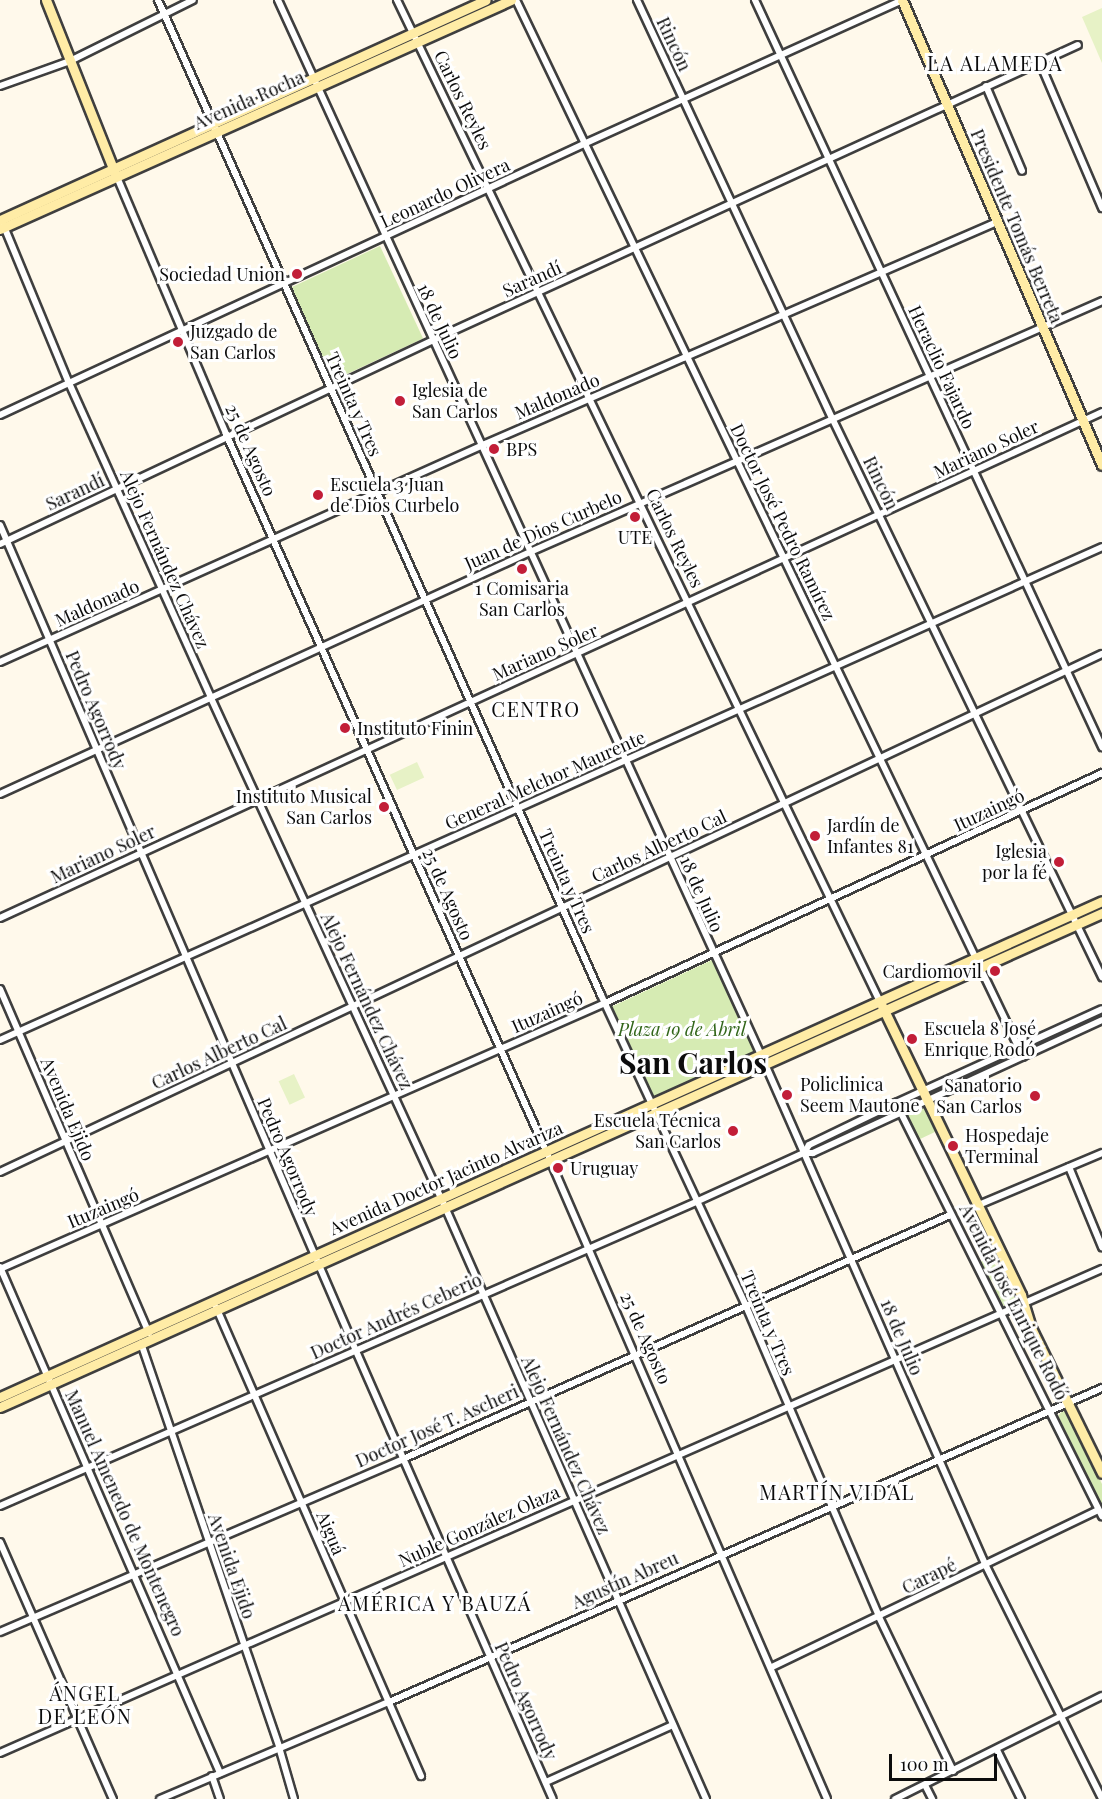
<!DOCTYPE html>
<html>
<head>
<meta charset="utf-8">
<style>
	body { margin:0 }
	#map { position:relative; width:1102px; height:1799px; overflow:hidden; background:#fff9eb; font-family:"Playfair Display",serif }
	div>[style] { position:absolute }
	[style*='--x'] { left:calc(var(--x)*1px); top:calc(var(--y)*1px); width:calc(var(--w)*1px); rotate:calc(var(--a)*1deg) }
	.green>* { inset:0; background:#d6ebb3; transform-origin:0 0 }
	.pitch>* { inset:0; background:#e7f2c6; transform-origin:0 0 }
	.roads { filter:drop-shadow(2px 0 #3f3f3f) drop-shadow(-2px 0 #3f3f3f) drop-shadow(0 2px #3f3f3f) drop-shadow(0 -2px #3f3f3f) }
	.street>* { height:6px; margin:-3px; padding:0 3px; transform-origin:3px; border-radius:3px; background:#fff }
	.secondary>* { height:9px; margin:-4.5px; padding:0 4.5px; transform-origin:4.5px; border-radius:4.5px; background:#ffeca6 }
	.dots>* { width:16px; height:16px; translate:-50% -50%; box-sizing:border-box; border:3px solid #fff; border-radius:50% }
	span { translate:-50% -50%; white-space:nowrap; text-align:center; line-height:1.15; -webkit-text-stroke:6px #fff; paint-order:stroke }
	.street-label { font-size:18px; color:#0c0c0c }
	.poi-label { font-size:18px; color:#0c0c0c }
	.right { translate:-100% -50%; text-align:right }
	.left { translate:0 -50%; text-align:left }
	.park-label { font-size:18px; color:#32661a; font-style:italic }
	.neighbourhood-label { font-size:20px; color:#0c0c0c; letter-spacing:1.5px }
	.town-label { font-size:30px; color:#0c0c0c; font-weight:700 }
	.scale { position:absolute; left:889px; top:1754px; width:108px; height:27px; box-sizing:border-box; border:3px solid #0c0c0c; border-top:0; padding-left:8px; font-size:18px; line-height:21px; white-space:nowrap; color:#0c0c0c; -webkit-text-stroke:4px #fff; paint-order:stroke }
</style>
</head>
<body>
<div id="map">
	<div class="green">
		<i style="left:380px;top:246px;width:102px;height:100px;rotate:65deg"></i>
		<i style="clip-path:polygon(1063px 922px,1065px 925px,985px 960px,984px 959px)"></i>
		<i style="left:712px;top:960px;width:102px;height:112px;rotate:65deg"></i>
		<i style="clip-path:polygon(970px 966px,886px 1007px,884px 1003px,970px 965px)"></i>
		<i style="clip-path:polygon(874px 1008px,862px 1016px,768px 1058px,767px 1055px)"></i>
		<i style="clip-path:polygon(921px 1107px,926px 1109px,937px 1131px,918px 1140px,905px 1115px)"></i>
		<i style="clip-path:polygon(991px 1257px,999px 1272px,998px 1278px,993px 1281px,985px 1277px,978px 1263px)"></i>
		<i style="clip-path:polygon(1010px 1279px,1019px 1300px,1005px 1307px,992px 1291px,1006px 1286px)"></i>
		<i style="clip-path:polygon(1063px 1410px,1066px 1411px,1102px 1484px,1102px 1505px,1058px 1416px)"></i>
	</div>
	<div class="pitch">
		<i style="clip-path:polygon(1102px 8px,1102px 63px,1082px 17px)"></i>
		<i style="left:417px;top:762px;width:17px;height:30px;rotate:65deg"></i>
		<i style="left:294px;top:1074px;width:26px;height:17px;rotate:65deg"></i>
	</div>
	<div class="roads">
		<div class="street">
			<i style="--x:158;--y:0;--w:1089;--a:66"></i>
			<i style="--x:601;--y:995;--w:343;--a:65"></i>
			<i style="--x:746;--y:1306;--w:338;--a:66.8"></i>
			<i style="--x:879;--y:1617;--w:171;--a:64.3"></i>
			<i style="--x:278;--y:0;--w:1160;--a:65.4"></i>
			<i style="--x:761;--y:1055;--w:558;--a:66.24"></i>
			<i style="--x:986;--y:1566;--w:260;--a:63.5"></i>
			<i style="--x:397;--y:0;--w:1112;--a:64.26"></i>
			<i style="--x:516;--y:0;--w:1172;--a:64.37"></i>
			<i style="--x:637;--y:0;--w:463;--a:65"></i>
			<i style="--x:833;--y:420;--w:619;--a:64.22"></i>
			<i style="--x:755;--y:0;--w:824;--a:65.08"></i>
			<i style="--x:1040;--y:63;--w:158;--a:66.8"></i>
			<i style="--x:0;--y:86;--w:74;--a:-19.7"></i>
			<i style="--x:70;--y:61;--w:137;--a:-26.4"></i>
			<i style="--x:986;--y:86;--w:92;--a:67"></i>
			<i style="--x:117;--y:177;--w:279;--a:67"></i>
			<i style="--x:226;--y:434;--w:795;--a:65.95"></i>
			<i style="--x:550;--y:1160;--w:696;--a:66.56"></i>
			<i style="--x:3;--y:224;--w:172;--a:67.5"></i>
			<i style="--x:69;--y:383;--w:346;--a:65.7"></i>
			<i style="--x:211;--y:698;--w:560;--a:65.31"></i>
			<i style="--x:445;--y:1207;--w:647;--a:66.21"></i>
			<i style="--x:0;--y:415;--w:646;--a:-24.9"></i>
			<i style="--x:586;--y:143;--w:348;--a:-24.3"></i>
			<i style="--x:0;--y:525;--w:899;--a:66.68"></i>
			<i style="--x:356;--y:1351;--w:489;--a:66.3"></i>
			<i style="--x:0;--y:544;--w:479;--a:-25.2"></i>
			<i style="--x:433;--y:340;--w:709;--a:-24.58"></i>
			<i style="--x:0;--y:662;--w:532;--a:-24.2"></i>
			<i style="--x:485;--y:444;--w:558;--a:-23.44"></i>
			<i style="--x:0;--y:794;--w:583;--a:-24.54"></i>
			<i style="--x:530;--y:552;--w:625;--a:-23.69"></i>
			<i style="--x:0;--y:918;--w:1213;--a:-24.66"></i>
			<i style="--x:0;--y:989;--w:375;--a:66.6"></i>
			<i style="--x:0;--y:1040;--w:1207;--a:-24.1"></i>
			<i style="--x:896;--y:1103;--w:462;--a:63.5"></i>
			<i style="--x:804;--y:1153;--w:9;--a:-58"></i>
			<i style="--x:809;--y:1145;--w:97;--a:-25.8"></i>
			<i style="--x:896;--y:1103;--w:226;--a:-24.5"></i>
			<i style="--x:1069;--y:1167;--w:87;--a:67.6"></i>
			<i style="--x:0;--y:1172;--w:1218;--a:-25.18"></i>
			<i style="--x:976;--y:1206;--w:137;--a:-22.8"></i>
			<i style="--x:0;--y:1267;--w:552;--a:66.5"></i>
			<i style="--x:0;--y:1269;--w:661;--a:-23.73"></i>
			<i style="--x:605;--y:1003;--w:548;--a:-24.83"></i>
			<i style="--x:216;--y:1307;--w:512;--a:66.39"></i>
			<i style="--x:141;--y:1343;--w:427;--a:71.1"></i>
			<i style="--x:279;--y:1747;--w:54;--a:73.9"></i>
			<i style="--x:0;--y:1506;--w:762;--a:-23.6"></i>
			<i style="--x:698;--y:1201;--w:116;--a:-24.4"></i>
			<i style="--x:804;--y:1153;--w:9;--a:0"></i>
			<i style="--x:813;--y:1153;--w:318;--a:-24.7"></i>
			<i style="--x:0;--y:1542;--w:281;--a:66.3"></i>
			<i style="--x:0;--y:1632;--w:439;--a:-23.2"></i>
			<i style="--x:403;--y:1459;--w:599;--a:-24.04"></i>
			<i style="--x:772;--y:1667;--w:362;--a:-25.7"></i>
			<i style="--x:997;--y:1750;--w:55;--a:63.9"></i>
			<i style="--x:0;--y:1753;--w:1204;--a:-23.71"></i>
			<i style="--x:212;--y:1776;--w:24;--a:71"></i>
			<i style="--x:546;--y:1782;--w:139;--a:-24.2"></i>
			<i style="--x:925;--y:1785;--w:16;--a:63"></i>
			<i style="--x:160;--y:1799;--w:249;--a:-23"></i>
			<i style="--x:389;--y:1702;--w:779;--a:-23.77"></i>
			<i style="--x:895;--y:1799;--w:231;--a:-26.5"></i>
		</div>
		<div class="secondary">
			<i style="--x:46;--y:0;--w:186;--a:68.3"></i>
			<i style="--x:902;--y:0;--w:506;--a:66.73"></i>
			<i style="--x:0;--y:220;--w:533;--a:-24.36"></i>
			<i style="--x:0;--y:229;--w:560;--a:-24.14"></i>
			<i style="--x:882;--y:1006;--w:321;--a:64.3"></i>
			<i style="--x:1021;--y:1295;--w:37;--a:73"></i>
			<i style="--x:1032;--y:1330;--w:159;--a:63.9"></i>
			<i style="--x:0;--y:1397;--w:1208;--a:-24.23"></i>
			<i style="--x:0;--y:1407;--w:1208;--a:-24.15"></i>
		</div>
	</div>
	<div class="dots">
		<i style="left:297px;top:274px;background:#c21e38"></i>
		<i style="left:178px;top:342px;background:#c21e38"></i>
		<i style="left:400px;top:401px;background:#c21e38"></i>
		<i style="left:494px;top:449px;background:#c21e38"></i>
		<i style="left:318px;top:495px;background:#c21e38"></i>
		<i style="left:635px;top:517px;background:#c21e38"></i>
		<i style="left:522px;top:569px;background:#c21e38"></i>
		<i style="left:345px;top:728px;background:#c21e38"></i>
		<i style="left:384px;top:807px;background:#c21e38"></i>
		<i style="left:815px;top:836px;background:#c21e38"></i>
		<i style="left:1059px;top:862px;background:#c21e38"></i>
		<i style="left:995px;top:971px;background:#c21e38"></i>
		<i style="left:912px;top:1039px;background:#c21e38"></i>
		<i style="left:787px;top:1095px;background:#c21e38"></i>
		<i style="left:1035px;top:1096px;background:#c21e38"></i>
		<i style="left:733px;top:1131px;background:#c21e38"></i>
		<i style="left:953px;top:1146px;background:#c21e38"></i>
		<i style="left:558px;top:1168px;background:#c21e38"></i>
	</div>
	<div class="street-label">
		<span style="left:674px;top:44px;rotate:65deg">Rincón</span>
		<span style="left:249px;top:100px;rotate:-24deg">Avenida Rocha</span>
		<span style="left:463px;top:100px;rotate:64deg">Carlos Reyles</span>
		<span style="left:445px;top:193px;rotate:-25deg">Leonardo Olivera</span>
		<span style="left:1017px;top:226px;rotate:67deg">Presidente Tomás Berreta</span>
		<span style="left:532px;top:279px;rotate:-24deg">Sarandí</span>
		<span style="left:440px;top:321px;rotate:65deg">18 de Julio</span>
		<span style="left:942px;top:367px;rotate:65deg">Heraclio Fajardo</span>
		<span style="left:557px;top:396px;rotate:-23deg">Maldonado</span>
		<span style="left:354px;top:404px;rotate:66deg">Treinta y Tres</span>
		<span style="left:986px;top:449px;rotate:-25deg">Mariano Soler</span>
		<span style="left:251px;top:450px;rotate:66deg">25 de Agosto</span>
		<span style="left:881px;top:483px;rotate:64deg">Rincón</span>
		<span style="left:75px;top:492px;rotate:-25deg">Sarandí</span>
		<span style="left:783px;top:522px;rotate:64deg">Doctor José Pedro Ramírez</span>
		<span style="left:543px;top:530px;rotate:-24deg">Juan de Dios Curbelo</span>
		<span style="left:675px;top:538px;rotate:64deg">Carlos Reyles</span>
		<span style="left:165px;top:559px;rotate:66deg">Alejo Fernández Chávez</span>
		<span style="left:97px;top:603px;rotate:-24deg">Maldonado</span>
		<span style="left:545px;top:652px;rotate:-24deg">Mariano Soler</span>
		<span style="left:96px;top:710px;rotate:67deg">Pedro Agorrody</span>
		<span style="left:545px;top:780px;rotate:-24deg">General Melchor Maurente</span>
		<span style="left:989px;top:810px;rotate:-25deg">Ituzaingó</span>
		<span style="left:659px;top:846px;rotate:-25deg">Carlos Alberto Cal</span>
		<span style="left:103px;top:854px;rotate:-25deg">Mariano Soler</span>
		<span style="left:567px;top:881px;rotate:66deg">Treinta y Tres</span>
		<span style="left:448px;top:894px;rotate:66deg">25 de Agosto</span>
		<span style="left:702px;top:894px;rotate:66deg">18 de Julio</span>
		<span style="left:367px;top:1001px;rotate:65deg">Alejo Fernández Chávez</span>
		<span style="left:547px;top:1012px;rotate:-24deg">Ituzaingó</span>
		<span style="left:219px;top:1053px;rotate:-25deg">Carlos Alberto Cal</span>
		<span style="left:68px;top:1109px;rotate:67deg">Avenida Ejido</span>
		<span style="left:288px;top:1157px;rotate:67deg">Pedro Agorrody</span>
		<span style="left:446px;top:1178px;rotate:-24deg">Avenida Doctor Jacinto Alvariza</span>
		<span style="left:103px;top:1208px;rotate:-23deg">Ituzaingó</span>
		<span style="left:1014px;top:1302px;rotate:63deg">Avenida José Enrique Rodó</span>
		<span style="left:396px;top:1316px;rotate:-24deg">Doctor Andrés Ceberio</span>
		<span style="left:768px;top:1323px;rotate:67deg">Treinta y Tres</span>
		<span style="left:902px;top:1337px;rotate:67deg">18 de Julio</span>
		<span style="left:646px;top:1338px;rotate:66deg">25 de Agosto</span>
		<span style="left:437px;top:1426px;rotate:-24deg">Doctor José T. Ascheri</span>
		<span style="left:566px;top:1445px;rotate:66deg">Alejo Fernández Chávez</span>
		<span style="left:125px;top:1513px;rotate:66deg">Manuel Amenedo de Montenegro</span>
		<span style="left:479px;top:1526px;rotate:-24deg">Nuble González Olaza</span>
		<span style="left:331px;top:1533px;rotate:67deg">Aiguá</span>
		<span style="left:232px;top:1566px;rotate:71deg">Avenida Ejido</span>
		<span style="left:929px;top:1576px;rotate:-26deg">Carapé</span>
		<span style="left:625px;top:1580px;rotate:-24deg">Agustín Abreu</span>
		<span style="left:526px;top:1701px;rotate:66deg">Pedro Agorrody</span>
	</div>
	<div class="poi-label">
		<span class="right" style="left:285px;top:274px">Sociedad Union</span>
		<span class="left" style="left:190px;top:342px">Juzgado de<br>San Carlos</span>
		<span class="left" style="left:412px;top:401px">Iglesia de<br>San Carlos</span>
		<span class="left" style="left:506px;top:449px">BPS</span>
		<span class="left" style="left:330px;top:495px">Escuela 3 Juan<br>de Dios Curbelo</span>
		<span style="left:635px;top:537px">UTE</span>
		<span style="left:522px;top:599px">1 Comisaria<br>San Carlos</span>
		<span class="left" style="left:357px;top:728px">Instituto Finin</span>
		<span class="right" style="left:372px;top:807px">Instituto Musical<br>San Carlos</span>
		<span class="left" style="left:827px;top:836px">Jardín de<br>Infantes 81</span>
		<span class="right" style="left:1047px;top:862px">Iglesia<br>por la fé</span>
		<span class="right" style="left:982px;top:971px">Cardiomovil</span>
		<span class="left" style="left:924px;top:1039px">Escuela 8 José<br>Enrique Rodó</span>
		<span class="left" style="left:800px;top:1095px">Policlinica<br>Seem Mautone</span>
		<span class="right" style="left:1022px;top:1096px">Sanatorio<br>San Carlos</span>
		<span class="right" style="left:721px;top:1131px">Escuela Técnica<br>San Carlos</span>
		<span class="left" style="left:965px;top:1146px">Hospedaje<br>Terminal</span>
		<span class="left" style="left:570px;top:1168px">Uruguay</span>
	</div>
	<div class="park-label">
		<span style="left:682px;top:1029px">Plaza 19 de Abril</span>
	</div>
	<div class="neighbourhood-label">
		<span style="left:995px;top:62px">LA ALAMEDA</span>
		<span style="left:536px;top:708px">CENTRO</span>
		<span style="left:837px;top:1491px">MARTÍN VIDAL</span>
		<span style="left:435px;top:1602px">AMÉRICA Y BAUZÁ</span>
		<span style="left:85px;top:1704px">ÁNGEL<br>DE LEÓN</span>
	</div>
	<div class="town-label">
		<span style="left:693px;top:1062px">San Carlos</span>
	</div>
	<div class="scale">100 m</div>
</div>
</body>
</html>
